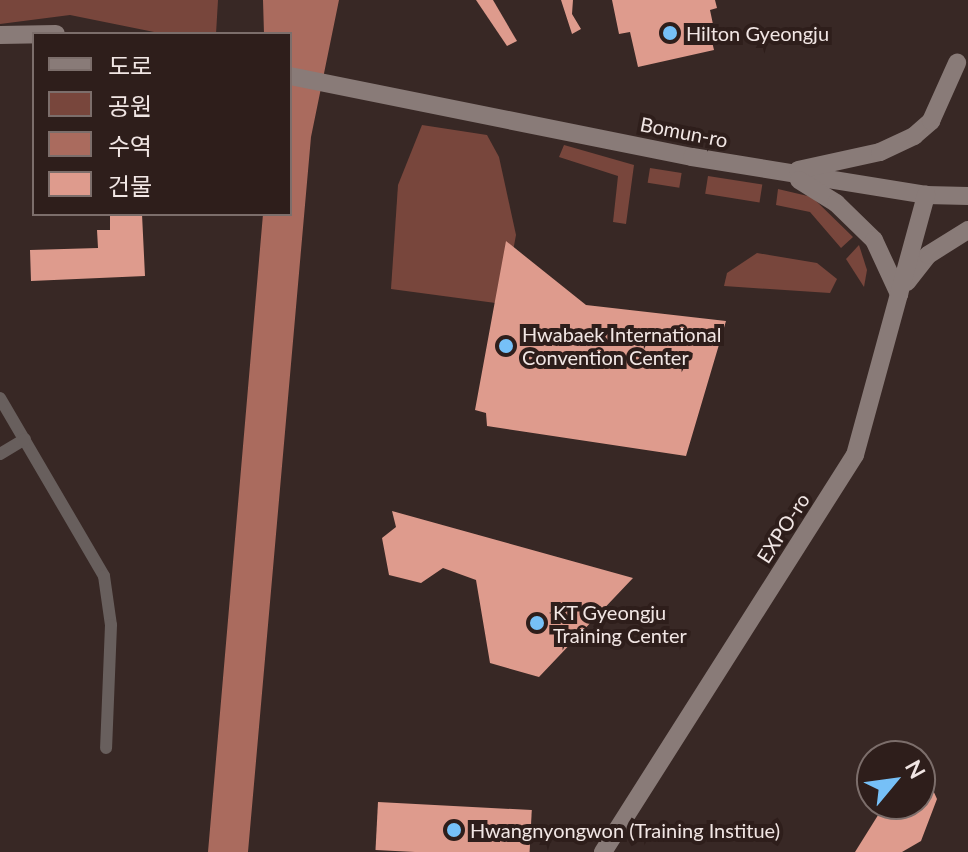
<!DOCTYPE html>
<html>
<head>
<meta charset="utf-8">
<style>
	body { margin:0 }
	#map { position:relative; width:968px; height:852px; overflow:hidden; background:#382825; font-family:Lato,"Noto Sans KR",sans-serif }
	div>[style] { position:absolute }
	[style*='--x'] { left:calc(var(--x)*1px); top:calc(var(--y)*1px); width:calc(var(--w)*1px); rotate:calc(var(--a)*1deg) }
	.green>* { inset:0; background:#78463c; transform-origin:0 0 }
	.water>* { inset:0; background:#aa6b5e }
	.building>* { inset:0; background:#de9b8d; transform-origin:0 0 }
	.street>* { height:12px; margin:-6px; padding:0 6px; transform-origin:6px; border-radius:6px; background:#685f5d }
	.secondary>* { height:18px; margin:-9px; padding:0 9px; transform-origin:9px; border-radius:9px; background:#897b78 }
	.dots>* { width:22px; height:22px; translate:-50% -50%; box-sizing:border-box; border:4px solid #2e1e1b; border-radius:50% }
	span { translate:-50% -50%; white-space:nowrap; text-align:center; line-height:1.15; -webkit-text-stroke:8px #2e1e1b; paint-order:stroke }
	.poi-label { font-size:20px; color:#f1e6e4 }
	.left { translate:0 -50%; text-align:left }
	.street-label { font-size:20px; color:#f1e6e4 }
	.legend { position:absolute; left:32px; top:32px; width:260px; height:184px; box-sizing:border-box; background:#2e1e1b; border:2px solid #7c6e6b; margin:0; padding:10px 14px; list-style:none; font-size:24px; color:#f1e6e4 }
	.legend li { display:flex; align-items:center; gap:16px; height:40px }
	.legend b { width:40px; border:2px solid #7c6e6b }
	.north { position:absolute; left:856px; top:740px; width:80px; height:80px; box-sizing:border-box; background:#2e1e1b; border:2px solid #7c6e6b; border-radius:50%; rotate:61deg; font-size:22px; font-weight:700; line-height:32px; text-align:center; color:#f1e6e4 }
	.north::after { content:''; display:block; margin:auto; width:28px; height:36px; background:#76c0f7; clip-path:polygon(50% 0,100% 100%,50% 72%,0 100%) }
</style>
</head>
<body>
<div id="map">
	<div class="green">
		<i style="clip-path:polygon(0 0,218px 0,216px 34px,164px 34px,70px 15px,0 24px)"></i>
		<i style="clip-path:polygon(422px 125px,487px 135px,499px 157px,516px 235px,503px 304px,391px 289px,398px 185px)"></i>
		<i style="clip-path:polygon(564px 145px,634px 165px,626px 224px,613px 222px,618px 176px,559px 157px)"></i>
		<i style="left:650px;top:168px;width:32px;height:15px;rotate:9deg"></i>
		<i style="left:708px;top:176px;width:55px;height:18px;rotate:9deg"></i>
		<i style="clip-path:polygon(778px 189px,812px 197px,853px 237px,841px 248px,810px 212px,776px 205px)"></i>
		<i style="clip-path:polygon(859px 245px,867px 270px,864px 287px,846px 259px)"></i>
		<i style="clip-path:polygon(757px 253px,817px 263px,837px 279px,830px 293px,724px 286px,727px 273px)"></i>
	</div>
	<div class="water">
		<i style="clip-path:polygon(263px 0,339px 0,311px 137px,248px 852px,208px 852px,263px 214px,290px 214px,290px 34px,264px 34px)"></i>
	</div>
	<div class="building">
		<i style="clip-path:polygon(476px 0,493px 0,517px 41px,507px 46px)"></i>
		<i style="clip-path:polygon(561px 0,573px 0,572px 14px,581px 29px,572px 34px)"></i>
		<i style="clip-path:polygon(612px 0,715px 0,717px 8px,710px 10px,714px 29px,709px 29px,714px 50px,638px 67px,630px 32px,619px 34px)"></i>
		<i style="clip-path:polygon(110px 214px,142px 214px,145px 276px,31px 281px,30px 250px,98px 248px,97px 230px,110px 230px)"></i>
		<i style="clip-path:polygon(506px 241px,586px 305px,726px 321px,686px 456px,487px 426px,486px 413px,475px 410px)"></i>
		<i style="clip-path:polygon(392px 511px,633px 578px,539px 677px,490px 663px,476px 580px,443px 568px,421px 583px,389px 575px,382px 538px,396px 527px)"></i>
		<i style="clip-path:polygon(920px 761px,937px 799px,921px 841px,902px 852px,855px 852px,885px 804px,920px 804px)"></i>
		<i style="left:378px;top:802px;width:154px;height:48px;rotate:3deg"></i>
	</div>
	<div class="street">
		<i style="--x:0;--y:398;--w:206;--a:59.7"></i>
		<i style="--x:104;--y:576;--w:49;--a:81.9"></i>
		<i style="--x:111;--y:625;--w:123;--a:92.3"></i>
		<i style="--x:0;--y:454;--w:29;--a:-31"></i>
	</div>
	<div class="secondary">
		<i style="--x:0;--y:35;--w:56;--a:-1"></i>
		<i style="--x:290;--y:76;--w:410;--a:11.4"></i>
		<i style="--x:692;--y:157;--w:237;--a:9.2"></i>
		<i style="--x:926;--y:195;--w:42;--a:1.4"></i>
		<i style="--x:798;--y:170;--w:84;--a:-12.4"></i>
		<i style="--x:880;--y:152;--w:38;--a:-25"></i>
		<i style="--x:914;--y:136;--w:23;--a:-41"></i>
		<i style="--x:931;--y:121;--w:64;--a:-65.9"></i>
		<i style="--x:799;--y:180;--w:44;--a:31.9"></i>
		<i style="--x:836;--y:203;--w:53;--a:44.2"></i>
		<i style="--x:874;--y:240;--w:60;--a:65.2"></i>
		<i style="--x:907;--y:282;--w:34;--a:-52"></i>
		<i style="--x:928;--y:255;--w:47;--a:-32"></i>
		<i style="--x:603;--y:852;--w:470;--a:-57.6"></i>
		<i style="--x:855;--y:455;--w:270;--a:-74.7"></i>
	</div>
	<div class="dots">
		<i style="left:670px;top:33px;background:#76c0f7"></i>
		<i style="left:506px;top:346px;background:#76c0f7"></i>
		<i style="left:537px;top:623px;background:#76c0f7"></i>
		<i style="left:454px;top:830px;background:#76c0f7"></i>
	</div>
	<div class="poi-label">
		<span class="left" style="left:686px;top:33px">Hilton Gyeongju</span>
		<span class="left" style="left:522px;top:346px">Hwabaek International<br>Convention Center</span>
		<span class="left" style="left:553px;top:624px">KT Gyeongju<br>Training Center</span>
		<span class="left" style="left:470px;top:830px">Hwangnyongwon (Training Institue)</span>
	</div>
	<div class="street-label">
		<span style="left:684px;top:132px;rotate:11deg">Bomun-ro</span>
		<span style="left:783px;top:528px;rotate:-57deg">EXPO-ro</span>
	</div>
	<ul class="legend">
	<li><b style="height:10px;background:#897b78"></b>도로</li>
	<li><b style="height:22px;background:#78463c"></b>공원</li>
	<li><b style="height:22px;background:#aa6b5e"></b>수역</li>
	<li><b style="height:22px;background:#de9b8d"></b>건물</li>
	</ul>
	<div class="north">N</div>
</div>
</body>
</html>
